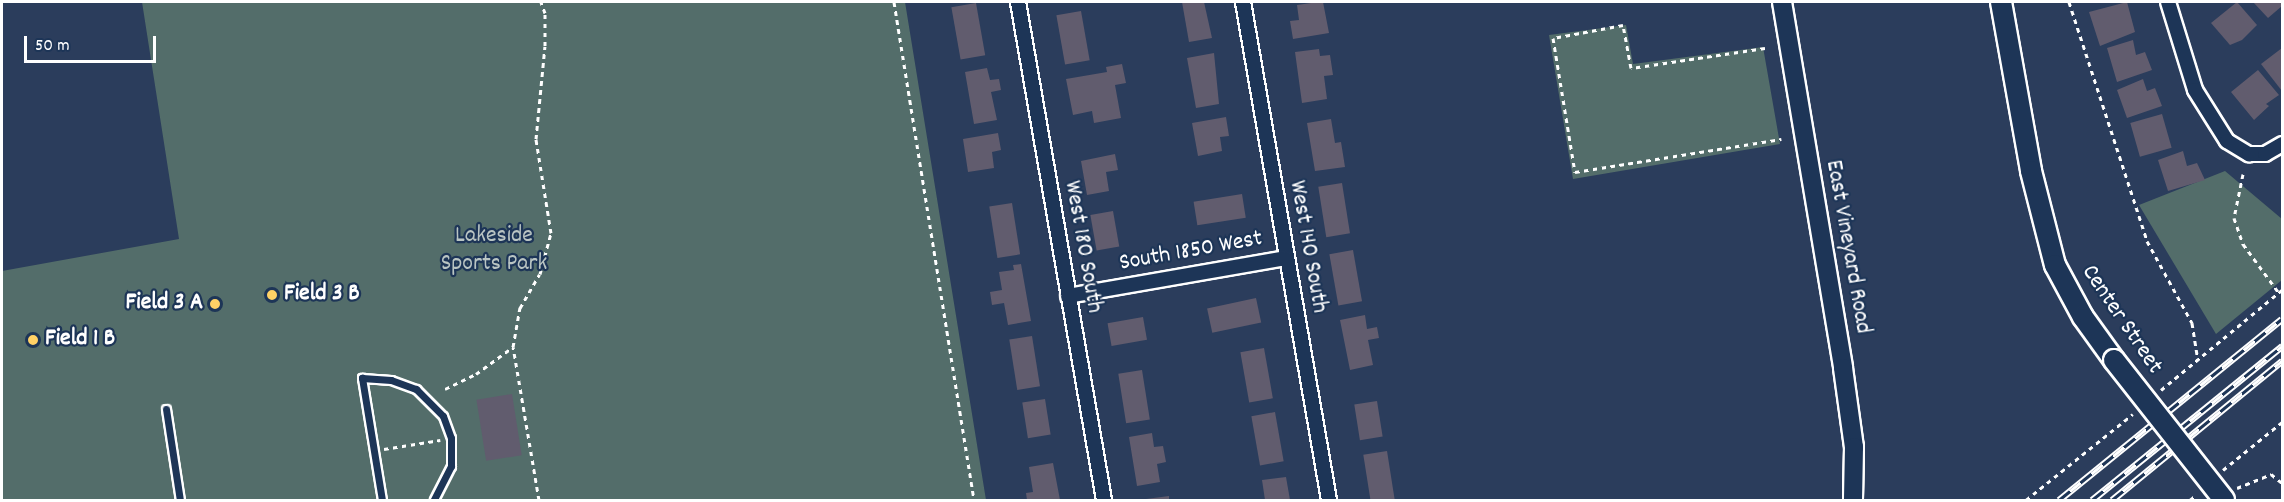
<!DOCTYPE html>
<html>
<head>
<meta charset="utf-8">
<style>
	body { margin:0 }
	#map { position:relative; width:2284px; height:502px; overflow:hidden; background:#2b3d5c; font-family:Dekko,sans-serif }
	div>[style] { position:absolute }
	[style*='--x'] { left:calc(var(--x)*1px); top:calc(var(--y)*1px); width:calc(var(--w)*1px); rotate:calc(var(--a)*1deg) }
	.green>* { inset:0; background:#536d6a }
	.building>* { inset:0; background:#615c6e; transform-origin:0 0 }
	.path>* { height:3px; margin-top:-1.5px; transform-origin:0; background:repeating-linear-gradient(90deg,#fff 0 4.5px,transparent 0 9px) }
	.roads { filter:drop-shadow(2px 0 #fff) drop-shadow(-2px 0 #fff) drop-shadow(0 2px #fff) drop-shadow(0 -2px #fff) }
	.service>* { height:7px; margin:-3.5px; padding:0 3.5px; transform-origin:3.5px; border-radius:3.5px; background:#1d3557 }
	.minor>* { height:14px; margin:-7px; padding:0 7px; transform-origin:7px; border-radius:7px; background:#1d3557 }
	.tertiary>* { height:18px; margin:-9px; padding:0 9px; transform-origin:9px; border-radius:9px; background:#1d3557 }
	.secondary>* { height:20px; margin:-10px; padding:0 10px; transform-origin:10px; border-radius:10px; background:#1d3557 }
	.rail>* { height:7px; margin-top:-3.5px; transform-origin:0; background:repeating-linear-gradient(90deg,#1d3557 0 14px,#fff 0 28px); box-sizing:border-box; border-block:2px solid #fff }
	.bridges { filter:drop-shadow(2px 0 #fff) drop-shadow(-2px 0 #fff) drop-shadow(0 2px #fff) drop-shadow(0 -2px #fff) }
	.secondary-bridge>* { height:20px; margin:-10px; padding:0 10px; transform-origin:10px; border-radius:10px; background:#1d3557 }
	.dots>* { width:16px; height:16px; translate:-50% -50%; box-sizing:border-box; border:3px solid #1d3557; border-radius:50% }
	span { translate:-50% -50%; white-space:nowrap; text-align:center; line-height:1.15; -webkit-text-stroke:4.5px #1d3557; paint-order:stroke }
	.park-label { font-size:24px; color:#bac5c3 }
	.street-label { font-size:24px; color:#fff }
	.poi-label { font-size:24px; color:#fff; font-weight:700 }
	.left { translate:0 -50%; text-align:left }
	.right { translate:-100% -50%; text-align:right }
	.frame { position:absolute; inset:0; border:3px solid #fff; pointer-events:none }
	.scale { position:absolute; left:24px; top:36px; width:132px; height:27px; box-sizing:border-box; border:3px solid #fff; border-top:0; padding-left:8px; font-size:18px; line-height:21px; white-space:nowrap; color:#fff; -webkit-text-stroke:4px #1d3557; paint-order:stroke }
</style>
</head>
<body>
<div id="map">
	<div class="green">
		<i style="clip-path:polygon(142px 2px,905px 2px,986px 500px,2px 500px,2px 271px,179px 239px)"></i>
		<i style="clip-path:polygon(1626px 25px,1633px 64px,1763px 47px,1780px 144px,1573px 179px,1549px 35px)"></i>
		<i style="clip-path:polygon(2225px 171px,2282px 219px,2282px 280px,2216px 334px,2139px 205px)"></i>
	</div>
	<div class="building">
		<i style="clip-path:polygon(1182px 2px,1204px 2px,1212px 38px,1189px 42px)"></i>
		<i style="clip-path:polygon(1318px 2px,1323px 2px,1329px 33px,1293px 39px,1290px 21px,1299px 20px,1297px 5px)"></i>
		<i style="clip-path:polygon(2127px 2px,2135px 32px,2100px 46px,2089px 12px)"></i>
		<i style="clip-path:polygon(2237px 2px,2257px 25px,2242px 40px,2230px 45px,2211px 23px)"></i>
		<i style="clip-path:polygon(2253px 2px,2282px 2px,2282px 6px,2268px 18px)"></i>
		<i style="left:976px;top:3px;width:53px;height:25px;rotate:80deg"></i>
		<i style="left:1081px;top:11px;width:50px;height:25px;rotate:80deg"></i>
		<i style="clip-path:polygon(2133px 40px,2136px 55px,2145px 52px,2152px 70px,2117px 82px,2107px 48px)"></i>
		<i style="clip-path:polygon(2282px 48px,2282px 91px,2261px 64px)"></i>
		<i style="clip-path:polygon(1319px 49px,1320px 56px,1330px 55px,1333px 75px,1324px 76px,1327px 99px,1302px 103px,1295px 52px)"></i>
		<i style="clip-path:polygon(1214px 53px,1219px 104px,1196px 108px,1187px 58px)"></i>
		<i style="clip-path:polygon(1122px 64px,1126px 83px,1115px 85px,1121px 118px,1094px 123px,1092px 111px,1073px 115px,1066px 79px,1107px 72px,1106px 67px)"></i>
		<i style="clip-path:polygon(987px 68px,990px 80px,999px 79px,1001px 90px,991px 92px,997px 120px,974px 124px,965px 72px)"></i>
		<i style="clip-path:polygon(2258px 70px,2279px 95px,2266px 104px,2269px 106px,2254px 120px,2231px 92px)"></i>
		<i style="clip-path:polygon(2143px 79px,2147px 91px,2155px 88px,2162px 106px,2127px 118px,2117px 90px)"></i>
		<i style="left:2162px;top:114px;width:35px;height:33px;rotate:74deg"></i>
		<i style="clip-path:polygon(1226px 117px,1229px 136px,1220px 137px,1222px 151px,1198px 156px,1192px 123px)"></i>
		<i style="clip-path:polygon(1331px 119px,1335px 143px,1341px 142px,1345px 167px,1315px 171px,1307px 123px)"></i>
		<i style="clip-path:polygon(998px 133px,1001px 150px,992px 152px,994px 168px,968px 172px,963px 139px)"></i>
		<i style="clip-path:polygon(2183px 151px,2187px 166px,2197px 163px,2205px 180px,2168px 191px,2158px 160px)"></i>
		<i style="clip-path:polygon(1115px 154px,1118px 170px,1106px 172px,1109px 191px,1087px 195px,1081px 161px)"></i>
		<i style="left:1342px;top:183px;width:51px;height:24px;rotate:81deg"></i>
		<i style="left:1242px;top:194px;width:24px;height:49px;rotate:81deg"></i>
		<i style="left:1012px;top:203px;width:52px;height:23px;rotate:81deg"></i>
		<i style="left:1113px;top:211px;width:36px;height:23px;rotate:80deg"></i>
		<i style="left:1353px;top:250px;width:52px;height:24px;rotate:80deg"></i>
		<i style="clip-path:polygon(1021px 264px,1031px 321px,1008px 325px,1004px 303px,992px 305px,990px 292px,1002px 290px,999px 272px,1014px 270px,1013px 265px)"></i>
		<i style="left:1256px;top:298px;width:25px;height:50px;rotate:78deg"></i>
		<i style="clip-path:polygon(1365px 315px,1367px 329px,1377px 327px,1379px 338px,1368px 340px,1373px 365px,1350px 370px,1340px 320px)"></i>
		<i style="left:1143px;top:317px;width:23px;height:36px;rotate:80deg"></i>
		<i style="left:1032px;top:336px;width:51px;height:23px;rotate:81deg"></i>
		<i style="left:1264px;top:348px;width:51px;height:24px;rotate:80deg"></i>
		<i style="left:1142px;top:370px;width:50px;height:24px;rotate:81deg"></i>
		<i style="left:512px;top:394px;width:62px;height:36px;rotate:81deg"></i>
		<i style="left:1045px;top:399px;width:36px;height:23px;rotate:81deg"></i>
		<i style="left:1377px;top:401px;width:36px;height:23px;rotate:81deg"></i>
		<i style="left:1275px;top:412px;width:50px;height:24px;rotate:80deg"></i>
		<i style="clip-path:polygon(1152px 433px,1154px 447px,1163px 446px,1166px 462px,1157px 464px,1160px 482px,1137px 486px,1129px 437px)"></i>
		<i style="left:1387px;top:451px;width:50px;height:24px;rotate:81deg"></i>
		<i style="clip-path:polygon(1053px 463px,1060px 500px,1027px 500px,1026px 493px,1033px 492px,1029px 467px)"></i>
		<i style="clip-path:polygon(1286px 477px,1290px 500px,1265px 500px,1262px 480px)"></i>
		<i style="clip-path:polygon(1169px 496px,1169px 500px,1146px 500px,1146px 499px)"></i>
	</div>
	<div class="path">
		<i style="--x:894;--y:2;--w:504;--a:80.87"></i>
		<i style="--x:2069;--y:2;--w:251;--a:71.9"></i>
		<i style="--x:2147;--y:241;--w:94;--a:61.2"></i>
		<i style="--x:2192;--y:323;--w:37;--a:81"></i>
		<i style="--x:1765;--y:48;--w:135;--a:171.5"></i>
		<i style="--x:1631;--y:68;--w:44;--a:-100.5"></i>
		<i style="--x:1623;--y:25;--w:71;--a:169.5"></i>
		<i style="--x:1553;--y:38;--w:136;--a:80.7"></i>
		<i style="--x:1575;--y:172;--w:209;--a:-9.1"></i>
		<i style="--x:2243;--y:174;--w:45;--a:101.6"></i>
		<i style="--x:2234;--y:218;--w:28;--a:71"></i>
		<i style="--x:2243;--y:244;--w:61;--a:53.7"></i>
		<i style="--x:445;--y:389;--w:34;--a:-26"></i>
		<i style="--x:476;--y:374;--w:46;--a:-36.1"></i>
		<i style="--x:2161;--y:390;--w:157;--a:-39.6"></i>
		<i style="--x:384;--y:449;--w:57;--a:-9.1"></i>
		<i style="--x:2223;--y:470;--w:76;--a:-39.1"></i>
		<i style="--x:2237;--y:488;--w:37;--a:-22"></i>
		<i style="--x:2271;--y:474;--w:14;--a:39"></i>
		<i style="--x:539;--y:500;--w:155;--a:-99.6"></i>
		<i style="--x:513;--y:347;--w:40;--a:-80"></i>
		<i style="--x:520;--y:308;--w:39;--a:-60"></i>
		<i style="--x:540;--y:274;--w:42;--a:-75"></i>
		<i style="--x:551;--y:233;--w:95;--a:-99.1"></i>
		<i style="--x:536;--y:139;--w:93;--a:-84.5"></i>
		<i style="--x:545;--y:46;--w:33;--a:-90"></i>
		<i style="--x:545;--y:13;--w:12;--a:-110"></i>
		<i style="--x:2026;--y:500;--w:137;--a:-38.8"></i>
		<i style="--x:2190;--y:500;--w:8;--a:-40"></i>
	</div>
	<div class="roads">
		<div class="service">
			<i style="--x:166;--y:409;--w:92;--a:81.3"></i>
			<i style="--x:382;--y:500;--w:124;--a:-99.3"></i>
			<i style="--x:362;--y:378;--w:29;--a:4"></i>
			<i style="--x:391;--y:380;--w:27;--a:20"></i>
			<i style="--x:416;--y:389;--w:38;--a:45"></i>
			<i style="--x:443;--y:416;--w:23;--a:70"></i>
			<i style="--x:451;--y:438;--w:28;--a:90"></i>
			<i style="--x:451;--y:466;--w:38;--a:117"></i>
		</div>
		<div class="minor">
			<i style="--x:1018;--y:2;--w:505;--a:80.2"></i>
			<i style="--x:1243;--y:2;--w:505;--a:80.2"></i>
			<i style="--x:2168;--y:2;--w:92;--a:72.9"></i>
			<i style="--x:2195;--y:90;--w:60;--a:57.9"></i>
			<i style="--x:2227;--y:141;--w:26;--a:31"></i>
			<i style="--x:2249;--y:154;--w:16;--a:0"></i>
			<i style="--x:2265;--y:154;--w:20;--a:-30"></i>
			<i style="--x:1068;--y:296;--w:221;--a:-9.9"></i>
		</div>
		<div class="tertiary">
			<i style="--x:1782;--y:2;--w:371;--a:80.5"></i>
			<i style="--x:1843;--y:368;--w:80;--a:82.1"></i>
			<i style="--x:1854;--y:447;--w:53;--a:91.1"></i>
		</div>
		<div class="secondary">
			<i style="--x:2001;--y:2;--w:172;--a:79.9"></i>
			<i style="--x:2031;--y:171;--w:97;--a:75.7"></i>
			<i style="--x:2055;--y:265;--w:59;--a:61.7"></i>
			<i style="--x:2083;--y:317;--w:53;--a:54.2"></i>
		</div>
	</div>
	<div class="rail">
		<i style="--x:2059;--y:500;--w:287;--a:-39.1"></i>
		<i style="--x:2092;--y:500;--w:245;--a:-39"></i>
		<i style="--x:2112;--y:500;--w:220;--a:-39.3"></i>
	</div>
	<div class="bridges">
		<div class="secondary-bridge">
			<i style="--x:2114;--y:360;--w:178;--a:51.8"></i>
		</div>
	</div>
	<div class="dots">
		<i style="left:272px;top:295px;background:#ffd166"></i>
		<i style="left:215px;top:304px;background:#ffd166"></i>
		<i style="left:33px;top:340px;background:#ffd166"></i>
	</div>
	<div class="park-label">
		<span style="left:494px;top:251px">Lakeside<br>Sports Park</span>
	</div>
	<div class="street-label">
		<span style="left:1082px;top:247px;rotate:80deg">West 180 South</span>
		<span style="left:1307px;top:247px;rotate:80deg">West 140 South</span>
		<span style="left:1847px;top:247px;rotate:80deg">East Vineyard Road</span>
		<span style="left:1191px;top:252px;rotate:-10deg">South 1850 West</span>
		<span style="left:2121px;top:320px;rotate:56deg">Center Street</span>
	</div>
	<div class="poi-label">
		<span class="left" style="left:284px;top:295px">Field 3 B</span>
		<span class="right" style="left:203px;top:304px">Field 3 A</span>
		<span class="left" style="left:45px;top:340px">Field 1 B</span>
	</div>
	<div class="frame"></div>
	<div class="scale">50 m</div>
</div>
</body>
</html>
